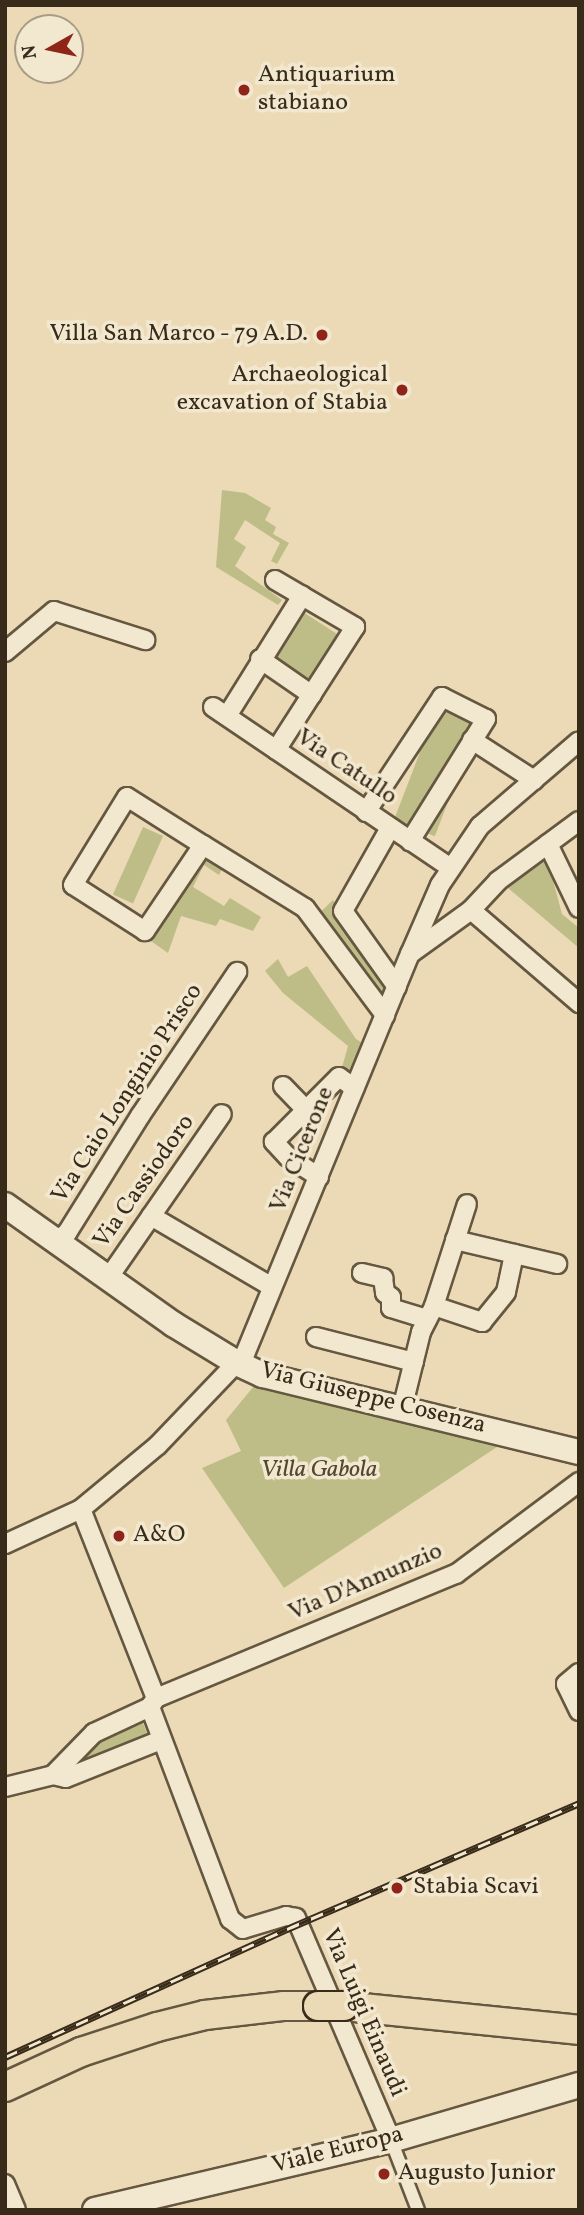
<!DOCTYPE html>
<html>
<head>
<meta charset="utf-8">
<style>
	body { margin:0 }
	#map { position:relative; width:584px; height:2215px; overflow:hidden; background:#ebdab5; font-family:Vollkorn,serif }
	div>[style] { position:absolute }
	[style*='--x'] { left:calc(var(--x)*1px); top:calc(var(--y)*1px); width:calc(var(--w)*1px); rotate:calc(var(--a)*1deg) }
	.green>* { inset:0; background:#bebd88; transform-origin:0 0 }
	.roads { filter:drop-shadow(2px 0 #655740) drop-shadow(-2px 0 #655740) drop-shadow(0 2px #655740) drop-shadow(0 -2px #655740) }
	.pedestrian>* { height:12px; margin:-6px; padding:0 6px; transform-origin:6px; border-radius:6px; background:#f2e7cf }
	.minor>* { height:18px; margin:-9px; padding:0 9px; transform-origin:9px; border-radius:9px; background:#f2e7cf }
	.secondary>* { height:24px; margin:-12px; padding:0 12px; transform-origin:12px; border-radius:12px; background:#f2e7cf }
	.trunk>* { height:28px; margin:-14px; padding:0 14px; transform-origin:14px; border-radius:14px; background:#ebdab5 }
	.rail>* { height:7px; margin-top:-3.5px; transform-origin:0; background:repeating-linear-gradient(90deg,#f2e7cf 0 13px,#382b19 0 26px); box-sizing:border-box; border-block:2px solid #382b19 }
	.bridges { filter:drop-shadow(2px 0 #382b19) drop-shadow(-2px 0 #382b19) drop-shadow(0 2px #382b19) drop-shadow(0 -2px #382b19) }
	.trunk-bridge>* { height:28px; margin:-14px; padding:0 14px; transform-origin:14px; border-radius:14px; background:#ebdab5 }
	.dots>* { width:19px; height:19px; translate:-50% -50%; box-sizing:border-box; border:4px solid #f2e7cf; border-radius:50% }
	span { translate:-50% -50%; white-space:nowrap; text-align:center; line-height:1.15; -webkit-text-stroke:7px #f2e7cf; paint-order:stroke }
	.poi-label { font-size:24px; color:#382b19 }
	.left { translate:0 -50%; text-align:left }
	.right { translate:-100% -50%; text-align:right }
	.street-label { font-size:24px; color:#382b19 }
	.park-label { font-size:24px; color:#53482f; font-style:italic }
	.frame { position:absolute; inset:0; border:7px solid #382b19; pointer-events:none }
	.north { position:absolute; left:14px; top:14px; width:70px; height:70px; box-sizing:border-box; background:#f2e7cf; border:2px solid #a89c86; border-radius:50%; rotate:261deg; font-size:19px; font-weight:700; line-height:28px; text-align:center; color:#382b19 }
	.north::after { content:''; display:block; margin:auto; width:24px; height:32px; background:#8f2418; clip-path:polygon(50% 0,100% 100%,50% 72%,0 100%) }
</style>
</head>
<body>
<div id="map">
	<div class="green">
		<i style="clip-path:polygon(222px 490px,245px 493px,271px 508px,265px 520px,276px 527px,273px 534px,289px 543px,277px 564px,271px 561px,280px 543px,245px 520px,234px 539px,246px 547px,235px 566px,282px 600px,278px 605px,216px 567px)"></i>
		<i style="left:300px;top:610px;width:45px;height:57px;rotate:33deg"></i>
		<i style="left:440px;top:700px;width:44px;height:129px;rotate:21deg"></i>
		<i style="left:143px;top:827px;width:22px;height:74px;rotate:24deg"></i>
		<i style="clip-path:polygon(544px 847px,562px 914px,579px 928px,579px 948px,508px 888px)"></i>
		<i style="clip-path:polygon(202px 853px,224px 865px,219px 875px,204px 865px,193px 887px,224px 906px,230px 898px,261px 917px,253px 931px,220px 919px,216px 926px,181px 916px,168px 953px,148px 939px)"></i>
		<i style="clip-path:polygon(333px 900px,395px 987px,384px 1013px,313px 919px)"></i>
		<i style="clip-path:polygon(278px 959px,288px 977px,307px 966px,356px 1039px,369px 1047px,354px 1081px,341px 1071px,348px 1046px,283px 993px,265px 971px)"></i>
		<i style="clip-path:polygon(263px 1375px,509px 1439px,284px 1588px,202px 1468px,241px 1451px,226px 1420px)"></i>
		<i style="clip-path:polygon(141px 1718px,149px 1738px,66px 1773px,64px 1767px,81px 1759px,96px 1740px)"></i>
	</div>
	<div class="roads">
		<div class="pedestrian">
			<i style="--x:391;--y:2140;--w:75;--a:68.9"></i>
		</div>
		<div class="minor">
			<i style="--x:275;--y:580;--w:93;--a:30.4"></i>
			<i style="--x:355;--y:627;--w:146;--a:122.7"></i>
			<i style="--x:5;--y:652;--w:64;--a:-39.9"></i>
			<i style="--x:54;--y:611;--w:96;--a:17.7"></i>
			<i style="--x:260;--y:659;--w:63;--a:34.7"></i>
			<i style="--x:213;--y:707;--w:287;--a:34.1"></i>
			<i style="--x:227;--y:716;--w:142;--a:-58"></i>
			<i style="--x:472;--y:740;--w:74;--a:32.8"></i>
			<i style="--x:366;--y:812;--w:138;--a:-56.5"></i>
			<i style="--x:442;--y:697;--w:49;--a:26.6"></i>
			<i style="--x:486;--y:719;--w:144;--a:121.9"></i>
			<i style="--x:390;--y:828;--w:95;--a:119.5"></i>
			<i style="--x:343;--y:911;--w:93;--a:54.6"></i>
			<i style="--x:548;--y:844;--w:71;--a:64.2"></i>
			<i style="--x:203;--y:845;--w:104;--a:124"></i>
			<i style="--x:145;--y:931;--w:85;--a:-147.4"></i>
			<i style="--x:73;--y:885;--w:103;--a:-58.5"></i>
			<i style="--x:127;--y:797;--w:90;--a:32.3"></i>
			<i style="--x:203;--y:845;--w:120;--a:31.7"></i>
			<i style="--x:305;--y:908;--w:134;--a:53.2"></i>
			<i style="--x:471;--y:910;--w:143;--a:40.7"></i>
			<i style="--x:410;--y:954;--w:75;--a:-66.5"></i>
			<i style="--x:440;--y:885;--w:71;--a:-55.9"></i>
			<i style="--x:480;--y:826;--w:130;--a:-40.6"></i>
			<i style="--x:283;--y:1086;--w:33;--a:46"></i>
			<i style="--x:319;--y:1177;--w:37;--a:-147"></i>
			<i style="--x:288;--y:1157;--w:21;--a:-133"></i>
			<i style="--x:274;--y:1142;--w:92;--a:-45"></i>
			<i style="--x:339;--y:1077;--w:19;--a:35"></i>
			<i style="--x:151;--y:1216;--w:140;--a:30.4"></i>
			<i style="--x:57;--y:1240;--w:12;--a:-35"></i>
			<i style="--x:67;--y:1233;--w:138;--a:-58"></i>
			<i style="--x:140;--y:1116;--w:174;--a:-56"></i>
			<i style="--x:455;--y:1240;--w:105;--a:13.2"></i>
			<i style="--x:362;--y:1273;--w:22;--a:13"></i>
			<i style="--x:383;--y:1278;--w:15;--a:82"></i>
			<i style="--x:385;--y:1293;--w:7;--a:34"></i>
			<i style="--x:391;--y:1297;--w:11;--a:90"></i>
			<i style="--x:391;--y:1308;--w:38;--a:17"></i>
			<i style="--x:109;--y:1277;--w:198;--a:-55.3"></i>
			<i style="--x:434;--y:1306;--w:51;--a:18.4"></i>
			<i style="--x:482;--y:1322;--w:38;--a:-51"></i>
			<i style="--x:506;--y:1292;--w:39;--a:-78"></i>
			<i style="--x:316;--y:1337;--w:101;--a:14.3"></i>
			<i style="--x:402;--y:1409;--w:79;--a:-76.1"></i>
			<i style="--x:421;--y:1332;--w:29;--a:-63"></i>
			<i style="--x:434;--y:1306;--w:107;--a:-72.1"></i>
			<i style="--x:81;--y:1509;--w:203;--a:68.4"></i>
			<i style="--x:156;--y:1698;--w:11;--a:124"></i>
			<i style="--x:5;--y:1544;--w:84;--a:-24.7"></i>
			<i style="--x:81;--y:1509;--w:100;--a:-39.7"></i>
			<i style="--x:158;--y:1445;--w:126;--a:-46.3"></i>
			<i style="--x:245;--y:1354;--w:433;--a:-67.6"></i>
			<i style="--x:410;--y:954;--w:75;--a:-35.8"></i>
			<i style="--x:471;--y:910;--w:40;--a:-47"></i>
			<i style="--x:498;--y:881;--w:101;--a:-36.5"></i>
			<i style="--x:579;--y:1673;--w:17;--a:140"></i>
			<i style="--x:566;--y:1684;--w:30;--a:64"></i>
			<i style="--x:156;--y:1698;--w:325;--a:-22.5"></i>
			<i style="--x:456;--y:1574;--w:154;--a:-36.8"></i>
			<i style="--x:150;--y:1707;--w:227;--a:69.3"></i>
			<i style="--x:230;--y:1919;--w:16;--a:38"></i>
			<i style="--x:243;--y:1929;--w:45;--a:-16.8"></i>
			<i style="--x:286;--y:1916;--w:10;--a:11"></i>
			<i style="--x:296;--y:1918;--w:241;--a:66.8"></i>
			<i style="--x:53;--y:1775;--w:13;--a:13"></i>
			<i style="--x:66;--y:1778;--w:102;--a:-21.8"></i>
			<i style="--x:5;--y:1787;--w:49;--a:-14"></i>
			<i style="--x:53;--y:1775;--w:59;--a:-45.7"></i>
			<i style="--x:94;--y:1733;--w:62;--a:-24.9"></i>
			<i style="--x:5;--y:2184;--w:28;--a:67"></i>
		</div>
		<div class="secondary">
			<i style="--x:5;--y:1205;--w:206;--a:35.3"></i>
			<i style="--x:173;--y:1324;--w:75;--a:31.4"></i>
			<i style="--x:237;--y:1363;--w:29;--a:25"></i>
			<i style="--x:263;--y:1375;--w:325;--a:13.7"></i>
			<i style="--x:95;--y:2210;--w:304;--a:-13.3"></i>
			<i style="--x:391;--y:2140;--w:196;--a:-16.3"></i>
		</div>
		<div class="trunk">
			<i style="--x:344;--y:2006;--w:236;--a:5.8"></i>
			<i style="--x:5;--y:2087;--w:84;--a:-24.7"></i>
			<i style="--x:81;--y:2052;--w:80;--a:-18.2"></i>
			<i style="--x:157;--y:2027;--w:49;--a:-14"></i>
			<i style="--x:205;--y:2015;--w:80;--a:-6.5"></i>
			<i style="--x:284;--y:2006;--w:34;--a:0"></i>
		</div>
	</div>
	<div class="rail">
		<i style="--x:5;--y:2057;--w:310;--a:-24.4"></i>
		<i style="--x:287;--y:1929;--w:318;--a:-23.3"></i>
	</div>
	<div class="bridges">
		<div class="trunk-bridge">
			<i style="--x:318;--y:2006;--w:26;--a:0"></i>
		</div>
	</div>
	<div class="dots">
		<i style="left:244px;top:90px;background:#8f2418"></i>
		<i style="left:322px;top:335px;background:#8f2418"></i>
		<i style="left:402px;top:390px;background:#8f2418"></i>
		<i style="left:119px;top:1536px;background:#8f2418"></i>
		<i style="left:397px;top:1888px;background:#8f2418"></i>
		<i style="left:384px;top:2174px;background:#8f2418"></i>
	</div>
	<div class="poi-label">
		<span class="left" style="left:258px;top:90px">Antiquarium<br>stabiano</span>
		<span class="right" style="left:308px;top:335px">Villa San Marco - 79 A.D.</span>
		<span class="right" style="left:388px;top:390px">Archaeological<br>excavation of Stabia</span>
		<span class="left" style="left:133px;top:1536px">A&amp;O</span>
		<span class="left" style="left:413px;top:1888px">Stabia Scavi</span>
		<span class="left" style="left:398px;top:2174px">Augusto Junior</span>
	</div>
	<div class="street-label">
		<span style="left:346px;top:768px;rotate:34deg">Via Catullo</span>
		<span style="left:128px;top:1094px;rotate:-57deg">Via Caio Longinio Prisco</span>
		<span style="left:303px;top:1150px;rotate:-68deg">Via Cicerone</span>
		<span style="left:145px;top:1182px;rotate:-55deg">Via Cassiodoro</span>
		<span style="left:373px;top:1399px;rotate:14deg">Via Giuseppe Cosenza</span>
		<span style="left:366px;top:1583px;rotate:-23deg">Via D'Annunzio</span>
		<span style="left:363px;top:2013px;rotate:67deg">Via Luigi Einaudi</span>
		<span style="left:338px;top:2151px;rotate:-14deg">Viale Europa</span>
	</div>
	<div class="park-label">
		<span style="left:319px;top:1471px">Villa Gabola</span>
	</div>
	<div class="frame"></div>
	<div class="north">N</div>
</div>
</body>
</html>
